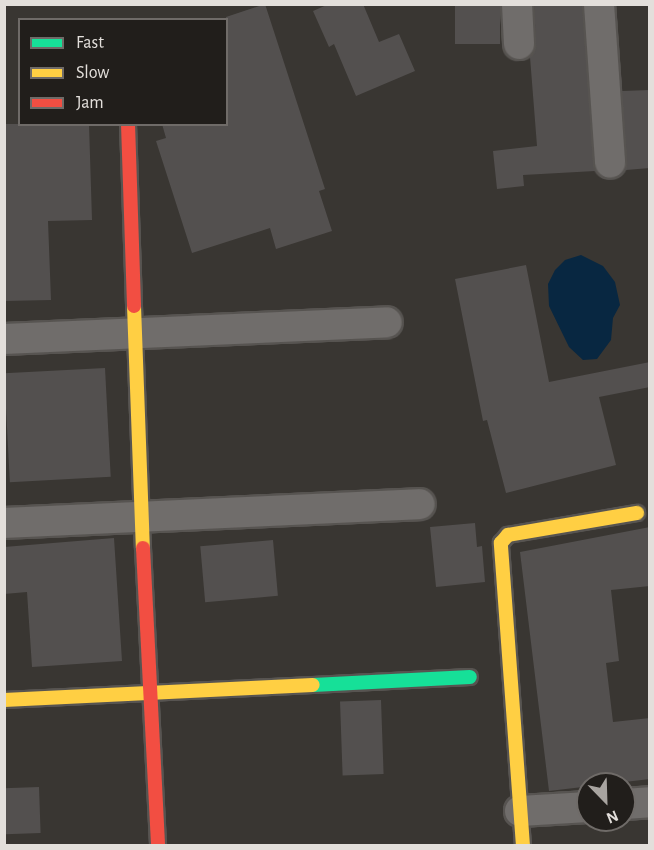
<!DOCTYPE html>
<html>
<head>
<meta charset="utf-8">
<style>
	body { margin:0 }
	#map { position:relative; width:654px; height:850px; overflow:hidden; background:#393632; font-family:"Alegreya Sans",sans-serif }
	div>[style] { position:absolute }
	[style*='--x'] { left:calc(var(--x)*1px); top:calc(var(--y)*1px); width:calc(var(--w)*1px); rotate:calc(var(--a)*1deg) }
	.water>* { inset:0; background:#082741 }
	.building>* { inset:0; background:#53504f; transform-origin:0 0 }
	.roads { filter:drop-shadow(2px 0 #575451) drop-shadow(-2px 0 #575451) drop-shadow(0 2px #575451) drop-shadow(0 -2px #575451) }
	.street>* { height:30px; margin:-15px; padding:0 15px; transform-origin:15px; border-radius:15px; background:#706d6b }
	.fast>* { height:14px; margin:-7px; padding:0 7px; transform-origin:7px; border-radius:7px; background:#16e098 }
	.slow>* { height:14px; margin:-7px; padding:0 7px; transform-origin:7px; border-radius:7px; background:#ffcf43 }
	.jam>* { height:14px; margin:-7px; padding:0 7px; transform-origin:7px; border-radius:7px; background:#f24e42 }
	span { translate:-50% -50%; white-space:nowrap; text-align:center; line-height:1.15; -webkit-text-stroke:4.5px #211e1b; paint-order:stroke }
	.frame { position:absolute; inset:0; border:6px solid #e3dfdb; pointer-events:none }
	.legend { position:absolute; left:18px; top:18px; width:210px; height:108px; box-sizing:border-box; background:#211e1b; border:2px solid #6f6b68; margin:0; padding:8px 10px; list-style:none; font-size:18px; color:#e3dfdb }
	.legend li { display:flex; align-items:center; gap:12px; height:30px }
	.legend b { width:30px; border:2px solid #6f6b68 }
	.north { position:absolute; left:576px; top:772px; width:60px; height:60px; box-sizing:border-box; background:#211e1b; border:2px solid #6f6b68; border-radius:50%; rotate:157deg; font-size:16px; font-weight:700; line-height:24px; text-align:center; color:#e3dfdb }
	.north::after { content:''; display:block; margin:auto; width:21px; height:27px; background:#a8a4a0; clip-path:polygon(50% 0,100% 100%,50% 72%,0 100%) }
</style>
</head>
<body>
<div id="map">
	<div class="water">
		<i style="clip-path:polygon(581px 255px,603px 266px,615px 282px,620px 305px,613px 318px,611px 340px,597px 359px,583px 360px,569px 347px,549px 306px,548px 284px,555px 270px,565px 260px)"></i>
	</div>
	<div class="building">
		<i style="clip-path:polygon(265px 4px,325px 189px,319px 191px,332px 231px,276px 249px,270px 228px,192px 253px,156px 141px,166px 138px,162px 124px,226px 124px,226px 17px)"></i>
		<i style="clip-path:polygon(329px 4px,363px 4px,379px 42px,399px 34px,415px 71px,356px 96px,334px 44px,329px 47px,313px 11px)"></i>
		<i style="left:455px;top:4px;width:45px;height:40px"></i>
		<i style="clip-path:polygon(534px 4px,582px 4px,595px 171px,523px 175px,524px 186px,497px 189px,493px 151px,537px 146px,530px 57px,536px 43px)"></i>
		<i style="clip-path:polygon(650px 90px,650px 168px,626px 170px,622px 91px)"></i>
		<i style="clip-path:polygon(4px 124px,89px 124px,92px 220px,48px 221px,51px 300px,4px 301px)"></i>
		<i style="clip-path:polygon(526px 265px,549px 382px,650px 362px,650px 387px,599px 397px,616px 465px,506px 493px,487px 420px,483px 421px,455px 279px)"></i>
		<i style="left:105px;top:368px;width:109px;height:101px;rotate:87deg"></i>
		<i style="clip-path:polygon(475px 523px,477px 547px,482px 546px,485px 582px,436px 587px,430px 527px)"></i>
		<i style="clip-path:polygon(650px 527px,650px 586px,611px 590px,619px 661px,606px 663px,613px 722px,650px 718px,650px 779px,549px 791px,520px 552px)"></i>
		<i style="clip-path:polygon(114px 538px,122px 661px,32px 667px,27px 592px,4px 594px,4px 547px)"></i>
		<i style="left:273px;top:540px;width:56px;height:73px;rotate:85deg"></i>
		<i style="left:381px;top:700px;width:74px;height:41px;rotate:88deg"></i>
		<i style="left:39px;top:787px;width:46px;height:35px;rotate:88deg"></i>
	</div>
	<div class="roads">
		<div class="street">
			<i style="--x:517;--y:4;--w:40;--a:87.1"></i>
			<i style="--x:599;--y:4;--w:159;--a:86"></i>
			<i style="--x:4;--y:339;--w:383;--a:-2.5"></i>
			<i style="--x:4;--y:523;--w:416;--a:-2.6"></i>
			<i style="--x:624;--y:804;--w:26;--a:-4"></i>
			<i style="--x:520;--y:811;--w:68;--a:-3.4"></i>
		</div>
		<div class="fast">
			<i style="--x:313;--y:685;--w:157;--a:-2.9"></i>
		</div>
		<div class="slow">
			<i style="--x:134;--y:306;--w:242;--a:87.9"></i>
			<i style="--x:4;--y:700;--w:309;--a:-2.8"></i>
			<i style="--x:523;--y:846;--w:304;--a:-94.2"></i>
			<i style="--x:501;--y:543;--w:11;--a:-49"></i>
			<i style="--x:508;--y:535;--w:131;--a:-9.7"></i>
		</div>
		<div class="jam">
			<i style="--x:128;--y:124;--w:182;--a:88.1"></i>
			<i style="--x:143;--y:548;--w:298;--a:87.1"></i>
		</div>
	</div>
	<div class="frame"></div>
	<ul class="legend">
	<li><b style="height:8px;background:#16e098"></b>Fast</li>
	<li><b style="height:8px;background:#ffcf43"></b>Slow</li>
	<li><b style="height:8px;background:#f24e42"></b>Jam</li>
	</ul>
	<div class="north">N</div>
</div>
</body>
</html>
